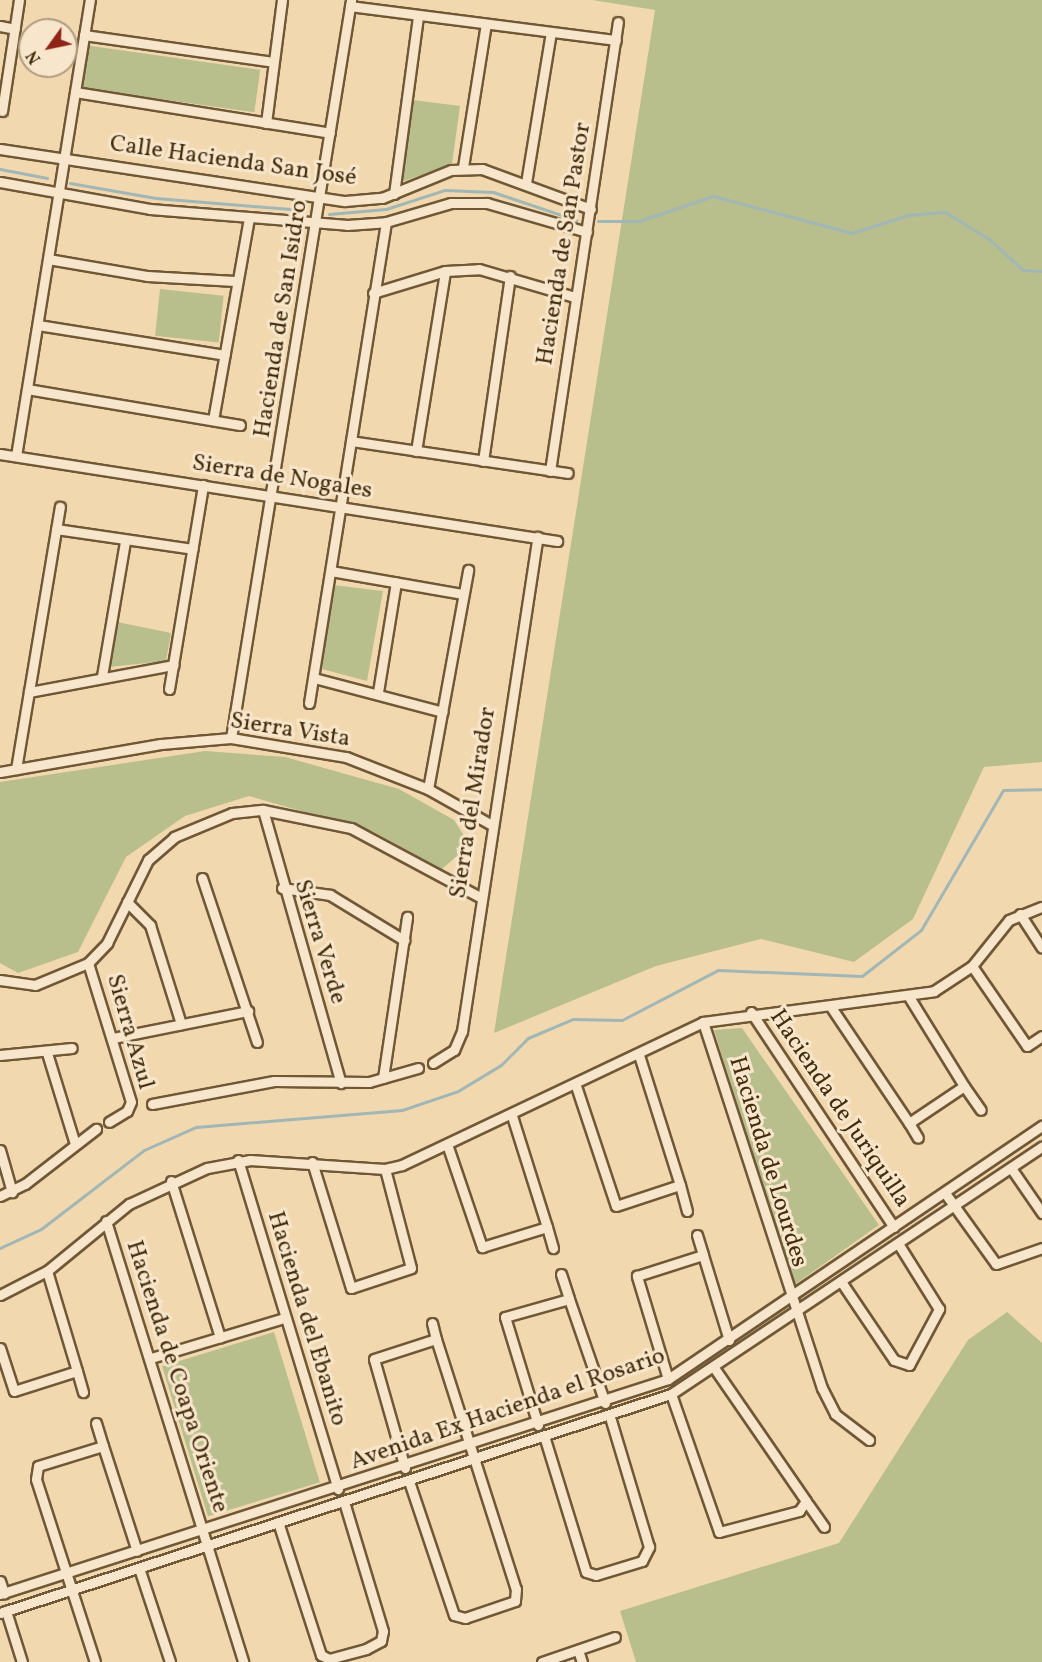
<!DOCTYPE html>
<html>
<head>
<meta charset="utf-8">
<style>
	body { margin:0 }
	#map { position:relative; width:1042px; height:1662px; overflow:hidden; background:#f2d8af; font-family:Vollkorn,serif }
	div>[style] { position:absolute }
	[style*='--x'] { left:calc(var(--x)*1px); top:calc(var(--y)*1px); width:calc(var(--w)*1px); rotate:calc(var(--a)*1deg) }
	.green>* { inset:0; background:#b9bf8c; transform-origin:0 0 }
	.stream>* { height:3px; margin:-1.5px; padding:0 1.5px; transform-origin:1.5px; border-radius:1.5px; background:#a0b7b6 }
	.roads { filter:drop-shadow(2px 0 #705836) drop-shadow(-2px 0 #705836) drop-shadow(0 2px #705836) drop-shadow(0 -2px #705836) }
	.street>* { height:9px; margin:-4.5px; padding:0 4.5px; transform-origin:4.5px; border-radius:4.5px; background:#f7e6cb }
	span { translate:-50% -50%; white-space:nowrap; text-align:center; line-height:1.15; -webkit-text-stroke:6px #f7e6cb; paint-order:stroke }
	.street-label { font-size:24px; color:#442d0d }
	.north { position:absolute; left:18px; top:18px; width:60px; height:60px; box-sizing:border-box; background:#f7e6cb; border:2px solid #af9c7f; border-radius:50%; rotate:237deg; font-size:16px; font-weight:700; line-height:24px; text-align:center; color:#442d0d }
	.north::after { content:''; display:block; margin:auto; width:21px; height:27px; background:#8f2418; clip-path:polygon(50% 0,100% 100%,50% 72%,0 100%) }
</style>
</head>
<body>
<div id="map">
	<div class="green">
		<i style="clip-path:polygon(592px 0,1042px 0,1042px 762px,984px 767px,913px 919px,854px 962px,761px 939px,656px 966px,494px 1033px,655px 10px)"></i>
		<i style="left:84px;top:45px;width:178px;height:43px;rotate:8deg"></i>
		<i style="clip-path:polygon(413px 100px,460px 106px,452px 164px,401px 182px)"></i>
		<i style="left:160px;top:289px;width:64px;height:47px;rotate:6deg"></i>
		<i style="clip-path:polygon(333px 585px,383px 591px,367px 681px,322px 669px)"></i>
		<i style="clip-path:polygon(117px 622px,171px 633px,166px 661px,109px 667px)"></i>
		<i style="clip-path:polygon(205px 751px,285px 757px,399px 789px,454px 820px,470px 845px,442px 869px,374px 832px,249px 796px,185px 816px,126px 857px,78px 952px,18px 973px,0 963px,0 782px)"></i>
		<i style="clip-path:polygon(742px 1028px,879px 1225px,794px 1285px,714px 1030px)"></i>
		<i style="clip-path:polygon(1007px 1312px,1042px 1343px,1042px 1662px,636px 1662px,620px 1611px,839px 1543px,968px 1340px)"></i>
		<i style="left:274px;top:1332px;width:157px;height:117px;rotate:73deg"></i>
	</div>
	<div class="stream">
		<i style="--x:0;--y:169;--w:48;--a:10.8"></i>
		<i style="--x:70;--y:183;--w:87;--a:9.9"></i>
		<i style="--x:156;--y:198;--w:147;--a:4.7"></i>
		<i style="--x:329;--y:214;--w:57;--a:-5"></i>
		<i style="--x:386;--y:209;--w:62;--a:-17.9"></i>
		<i style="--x:445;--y:190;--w:48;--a:2.4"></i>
		<i style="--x:493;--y:192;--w:88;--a:18.6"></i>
		<i style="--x:598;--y:221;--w:41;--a:0"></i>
		<i style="--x:639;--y:221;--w:78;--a:-18.7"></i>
		<i style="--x:713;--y:196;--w:144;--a:14.9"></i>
		<i style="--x:852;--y:233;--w:59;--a:-17.8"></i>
		<i style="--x:908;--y:215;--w:37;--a:-5"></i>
		<i style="--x:945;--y:212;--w:52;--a:31.5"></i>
		<i style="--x:989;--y:239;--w:46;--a:42.4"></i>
		<i style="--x:1023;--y:270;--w:19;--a:3"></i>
		<i style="--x:0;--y:1248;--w:45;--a:-24.9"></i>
		<i style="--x:41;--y:1229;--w:130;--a:-37.5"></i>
		<i style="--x:144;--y:1150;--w:57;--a:-23.9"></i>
		<i style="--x:196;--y:1127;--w:207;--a:-4.7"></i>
		<i style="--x:402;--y:1110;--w:59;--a:-18.7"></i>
		<i style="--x:458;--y:1091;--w:50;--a:-31.2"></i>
		<i style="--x:501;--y:1065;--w:38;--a:-45"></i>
		<i style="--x:528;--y:1038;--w:49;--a:-22.9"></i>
		<i style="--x:573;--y:1019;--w:49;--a:1.2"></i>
		<i style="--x:622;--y:1020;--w:108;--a:-27.5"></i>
		<i style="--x:718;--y:970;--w:144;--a:2.4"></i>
		<i style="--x:862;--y:976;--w:75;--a:-37.9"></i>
		<i style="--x:921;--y:930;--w:162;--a:-59.6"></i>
		<i style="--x:1003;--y:790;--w:39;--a:-1"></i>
	</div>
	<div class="roads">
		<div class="street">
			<i style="--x:350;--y:6;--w:268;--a:7.3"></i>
			<i style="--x:0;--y:26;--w:15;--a:11"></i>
			<i style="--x:84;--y:35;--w:191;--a:8.1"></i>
			<i style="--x:75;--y:92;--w:258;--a:9.1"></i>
			<i style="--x:2;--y:111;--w:112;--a:-81.3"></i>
			<i style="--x:266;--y:123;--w:124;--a:-82.6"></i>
			<i style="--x:0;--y:149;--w:349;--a:8.6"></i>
			<i style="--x:345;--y:201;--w:37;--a:-5"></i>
			<i style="--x:382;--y:198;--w:74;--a:-22.1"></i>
			<i style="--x:451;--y:170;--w:31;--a:-2"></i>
			<i style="--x:482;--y:169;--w:116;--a:20.2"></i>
			<i style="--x:463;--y:167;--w:145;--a:-80.9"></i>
			<i style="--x:0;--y:182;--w:152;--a:10.2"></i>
			<i style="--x:150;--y:209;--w:198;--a:4.6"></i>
			<i style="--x:347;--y:225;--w:39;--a:-4"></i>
			<i style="--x:386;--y:222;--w:68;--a:-16.3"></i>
			<i style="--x:451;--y:203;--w:36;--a:0"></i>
			<i style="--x:487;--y:203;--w:104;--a:16.2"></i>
			<i style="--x:526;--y:183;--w:153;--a:-80.6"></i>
			<i style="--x:394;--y:194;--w:180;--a:-82.3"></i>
			<i style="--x:48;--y:259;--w:100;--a:9.7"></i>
			<i style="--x:147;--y:276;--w:88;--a:3.3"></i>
			<i style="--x:373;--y:293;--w:75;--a:-17"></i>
			<i style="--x:445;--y:271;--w:34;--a:-3"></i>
			<i style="--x:479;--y:269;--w:100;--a:16.3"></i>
			<i style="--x:38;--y:325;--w:189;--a:9.1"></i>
			<i style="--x:27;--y:389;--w:216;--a:9.6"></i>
			<i style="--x:213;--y:420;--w:206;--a:-79.9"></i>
			<i style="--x:351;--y:441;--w:219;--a:8.4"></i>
			<i style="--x:416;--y:451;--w:182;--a:-80.8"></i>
			<i style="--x:0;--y:454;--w:564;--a:8.88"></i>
			<i style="--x:16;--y:456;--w:462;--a:-80.8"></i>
			<i style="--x:483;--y:461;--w:187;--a:-81.7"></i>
			<i style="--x:550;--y:471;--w:454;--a:-81.4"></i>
			<i style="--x:56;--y:529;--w:138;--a:8.3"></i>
			<i style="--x:331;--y:571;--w:134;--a:9.9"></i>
			<i style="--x:102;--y:676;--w:137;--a:-80.3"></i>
			<i style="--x:314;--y:678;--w:133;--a:14.8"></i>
			<i style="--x:169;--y:689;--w:207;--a:-80.5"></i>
			<i style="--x:29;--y:692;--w:147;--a:-10.6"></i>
			<i style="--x:378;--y:692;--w:111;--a:-80.7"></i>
			<i style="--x:309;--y:703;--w:487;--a:-80.9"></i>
			<i style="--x:231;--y:738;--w:748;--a:-80.76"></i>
			<i style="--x:16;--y:769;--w:266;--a:-80.5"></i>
			<i style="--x:0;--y:772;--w:163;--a:-9.9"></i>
			<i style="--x:161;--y:744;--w:70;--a:-4.9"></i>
			<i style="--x:231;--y:738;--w:117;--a:9.4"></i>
			<i style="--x:346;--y:757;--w:88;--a:21.3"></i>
			<i style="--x:428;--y:789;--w:71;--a:29.4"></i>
			<i style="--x:428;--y:789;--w:223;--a:-79.6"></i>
			<i style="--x:263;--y:810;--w:284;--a:74.1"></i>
			<i style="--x:202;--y:878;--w:173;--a:71.5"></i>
			<i style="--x:282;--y:888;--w:49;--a:8.3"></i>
			<i style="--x:330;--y:895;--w:87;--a:31.3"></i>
			<i style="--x:127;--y:902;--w:33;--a:45"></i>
			<i style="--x:150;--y:925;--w:104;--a:72.6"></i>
			<i style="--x:1020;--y:914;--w:40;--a:57.1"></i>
			<i style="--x:88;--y:963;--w:145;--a:72.8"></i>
			<i style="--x:131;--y:1102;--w:10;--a:114"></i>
			<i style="--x:127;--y:1111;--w:21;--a:149"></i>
			<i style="--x:972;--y:966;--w:97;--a:55.5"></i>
			<i style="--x:1027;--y:1046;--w:18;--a:-34"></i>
			<i style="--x:0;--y:980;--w:35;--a:8"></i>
			<i style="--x:35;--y:985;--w:57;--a:-22.5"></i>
			<i style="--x:88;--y:963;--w:28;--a:-46"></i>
			<i style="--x:107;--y:943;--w:93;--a:-63.7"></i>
			<i style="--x:148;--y:860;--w:35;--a:-41"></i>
			<i style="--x:174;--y:837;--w:63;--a:-22.5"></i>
			<i style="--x:232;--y:813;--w:31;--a:-6"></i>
			<i style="--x:263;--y:810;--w:90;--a:11.6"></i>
			<i style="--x:351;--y:828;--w:144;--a:28.2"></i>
			<i style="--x:831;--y:1007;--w:140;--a:56.1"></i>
			<i style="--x:909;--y:1123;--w:66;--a:-33.9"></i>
			<i style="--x:964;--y:1086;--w:105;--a:-121.7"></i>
			<i style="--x:751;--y:1012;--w:258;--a:56.4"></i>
			<i style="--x:703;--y:1022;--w:385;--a:72"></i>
			<i style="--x:822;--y:1388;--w:29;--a:63"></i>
			<i style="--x:835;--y:1414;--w:43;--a:37.4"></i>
			<i style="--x:113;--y:1038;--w:138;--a:-11.3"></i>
			<i style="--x:47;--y:1053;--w:95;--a:72.9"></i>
			<i style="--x:0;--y:1055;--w:72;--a:-5.6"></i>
			<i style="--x:433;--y:1063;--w:25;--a:-32"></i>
			<i style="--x:454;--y:1050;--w:21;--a:-67"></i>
			<i style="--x:462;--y:1031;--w:500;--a:-81.3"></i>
			<i style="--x:383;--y:1078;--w:163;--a:-81.5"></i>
			<i style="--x:576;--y:1086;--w:126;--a:71.6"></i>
			<i style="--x:616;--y:1206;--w:67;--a:-18.2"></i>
			<i style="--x:680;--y:1185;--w:136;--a:-107.5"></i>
			<i style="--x:964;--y:1086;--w:29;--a:55"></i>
			<i style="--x:152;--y:1104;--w:124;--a:-10.7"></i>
			<i style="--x:274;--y:1081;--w:95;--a:0.6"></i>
			<i style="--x:369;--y:1082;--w:51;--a:-15.9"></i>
			<i style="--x:909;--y:1123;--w:17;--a:59"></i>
			<i style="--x:448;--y:1147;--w:106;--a:71.2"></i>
			<i style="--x:482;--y:1247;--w:68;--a:-17.1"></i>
			<i style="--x:547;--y:1227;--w:116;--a:-107.5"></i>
			<i style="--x:0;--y:1150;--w:44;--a:74.1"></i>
			<i style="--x:238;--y:1160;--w:344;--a:73.1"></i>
			<i style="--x:312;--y:1162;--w:132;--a:72.8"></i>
			<i style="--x:351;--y:1288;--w:63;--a:-18.4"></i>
			<i style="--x:411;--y:1268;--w:102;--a:-104.7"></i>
			<i style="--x:1011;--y:1168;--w:55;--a:55.4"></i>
			<i style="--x:171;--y:1181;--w:164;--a:72.6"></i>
			<i style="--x:680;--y:1185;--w:27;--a:75"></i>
			<i style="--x:945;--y:1193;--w:87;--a:54.3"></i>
			<i style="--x:996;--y:1264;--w:49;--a:-19.2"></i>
			<i style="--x:0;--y:1196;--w:28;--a:-26"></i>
			<i style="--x:25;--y:1184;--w:90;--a:-37.8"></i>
			<i style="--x:106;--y:1221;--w:462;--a:72.7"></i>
			<i style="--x:547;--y:1227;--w:22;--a:74"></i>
			<i style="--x:697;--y:1235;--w:21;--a:73"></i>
			<i style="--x:561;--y:1274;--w:26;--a:72"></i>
			<i style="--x:842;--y:1283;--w:93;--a:56"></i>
			<i style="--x:894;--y:1360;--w:16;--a:18"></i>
			<i style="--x:909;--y:1365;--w:64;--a:-61.8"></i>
			<i style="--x:939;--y:1309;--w:75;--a:-122"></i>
			<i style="--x:0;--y:1295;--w:53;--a:-27.1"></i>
			<i style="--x:47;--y:1271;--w:106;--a:-39.3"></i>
			<i style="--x:129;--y:1204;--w:86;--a:-24.8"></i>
			<i style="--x:207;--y:1168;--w:44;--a:-10.5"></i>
			<i style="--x:250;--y:1160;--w:135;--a:3.8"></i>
			<i style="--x:385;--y:1169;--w:17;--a:-13"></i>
			<i style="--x:402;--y:1165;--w:333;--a:-25.4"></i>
			<i style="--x:703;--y:1022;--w:233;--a:-7.6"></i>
			<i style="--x:934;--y:991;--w:45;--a:-33.3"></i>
			<i style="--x:972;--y:966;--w:59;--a:-51.2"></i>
			<i style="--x:1009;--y:920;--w:35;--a:-22"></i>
			<i style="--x:432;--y:1323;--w:16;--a:76"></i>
			<i style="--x:0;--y:1348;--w:45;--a:72"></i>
			<i style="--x:14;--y:1391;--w:66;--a:-17.6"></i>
			<i style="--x:77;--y:1371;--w:104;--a:-106.7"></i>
			<i style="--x:151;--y:1358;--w:139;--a:-16.7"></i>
			<i style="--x:77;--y:1371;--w:22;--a:74"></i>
			<i style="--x:668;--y:1379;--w:108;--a:-106.8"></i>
			<i style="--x:637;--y:1276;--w:69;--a:-17.7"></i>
			<i style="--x:703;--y:1255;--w:89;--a:73"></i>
			<i style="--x:671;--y:1394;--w:146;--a:70.8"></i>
			<i style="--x:719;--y:1532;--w:83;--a:-14.7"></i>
			<i style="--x:799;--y:1511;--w:12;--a:-55"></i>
			<i style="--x:806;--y:1501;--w:160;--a:-124.6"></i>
			<i style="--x:96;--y:1423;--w:24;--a:73"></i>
			<i style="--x:538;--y:1425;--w:113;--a:-107"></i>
			<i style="--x:505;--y:1317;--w:66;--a:-15.7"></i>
			<i style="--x:569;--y:1299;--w:110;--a:70.9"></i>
			<i style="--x:545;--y:1439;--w:139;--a:72.9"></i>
			<i style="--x:586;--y:1572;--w:10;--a:17"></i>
			<i style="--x:596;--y:1575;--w:48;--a:-16.9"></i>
			<i style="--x:642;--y:1561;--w:16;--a:-63"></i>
			<i style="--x:649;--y:1547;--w:136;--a:-106.7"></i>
			<i style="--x:405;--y:1468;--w:113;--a:-105.9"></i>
			<i style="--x:374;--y:1359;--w:65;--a:-17.9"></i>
			<i style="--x:436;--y:1339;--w:262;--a:72.3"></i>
			<i style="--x:516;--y:1589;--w:12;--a:95"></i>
			<i style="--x:515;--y:1601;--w:53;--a:161.2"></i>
			<i style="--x:465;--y:1618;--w:11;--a:-165"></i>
			<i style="--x:454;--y:1615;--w:141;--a:-108.6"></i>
			<i style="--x:808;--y:1504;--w:28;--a:55"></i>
			<i style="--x:278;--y:1522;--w:140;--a:72.1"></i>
			<i style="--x:321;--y:1655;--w:9;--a:27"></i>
			<i style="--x:329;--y:1659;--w:38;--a:-15"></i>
			<i style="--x:366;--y:1649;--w:17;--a:-28"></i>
			<i style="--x:381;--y:1641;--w:10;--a:-79"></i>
			<i style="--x:383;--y:1631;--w:135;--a:-106.8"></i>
			<i style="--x:139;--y:1568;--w:99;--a:71.7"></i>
			<i style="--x:0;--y:1581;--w:13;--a:72"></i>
			<i style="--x:0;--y:1594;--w:702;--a:-17.84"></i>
			<i style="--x:668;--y:1379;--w:452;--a:-34.1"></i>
			<i style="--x:6;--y:1611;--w:53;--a:72.6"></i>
			<i style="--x:0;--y:1613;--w:706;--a:-18.08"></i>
			<i style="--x:671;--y:1394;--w:446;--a:-33.7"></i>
			<i style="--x:578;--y:1650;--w:13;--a:72"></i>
			<i style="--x:95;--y:1662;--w:192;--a:-107.9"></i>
			<i style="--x:36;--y:1479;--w:13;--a:-81"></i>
			<i style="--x:38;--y:1466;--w:68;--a:-17.1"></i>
			<i style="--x:103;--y:1446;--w:110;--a:72.1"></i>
			<i style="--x:542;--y:1662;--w:77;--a:-18.9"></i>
		</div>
	</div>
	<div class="street-label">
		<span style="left:233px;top:162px;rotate:8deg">Calle Hacienda San José</span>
		<span style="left:565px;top:244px;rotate:-81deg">Hacienda de San Pastor</span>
		<span style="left:282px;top:319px;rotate:-81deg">Hacienda de San Isidro</span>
		<span style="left:282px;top:478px;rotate:9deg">Sierra de Nogales</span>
		<span style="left:290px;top:731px;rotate:9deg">Sierra Vista</span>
		<span style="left:474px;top:803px;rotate:-81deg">Sierra del Mirador</span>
		<span style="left:319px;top:942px;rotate:73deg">Sierra Verde</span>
		<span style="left:129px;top:1032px;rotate:74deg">Sierra Azul</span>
		<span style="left:839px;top:1109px;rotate:56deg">Hacienda de Juriquilla</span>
		<span style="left:767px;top:1162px;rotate:73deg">Hacienda de Lourdes</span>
		<span style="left:306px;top:1319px;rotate:73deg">Hacienda del Ebanito</span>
		<span style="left:176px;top:1377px;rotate:72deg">Hacienda de Coapa Oriente</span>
		<span style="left:508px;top:1410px;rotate:-19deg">Avenida Ex Hacienda el Rosario</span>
	</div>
	<div class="north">N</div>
</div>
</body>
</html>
